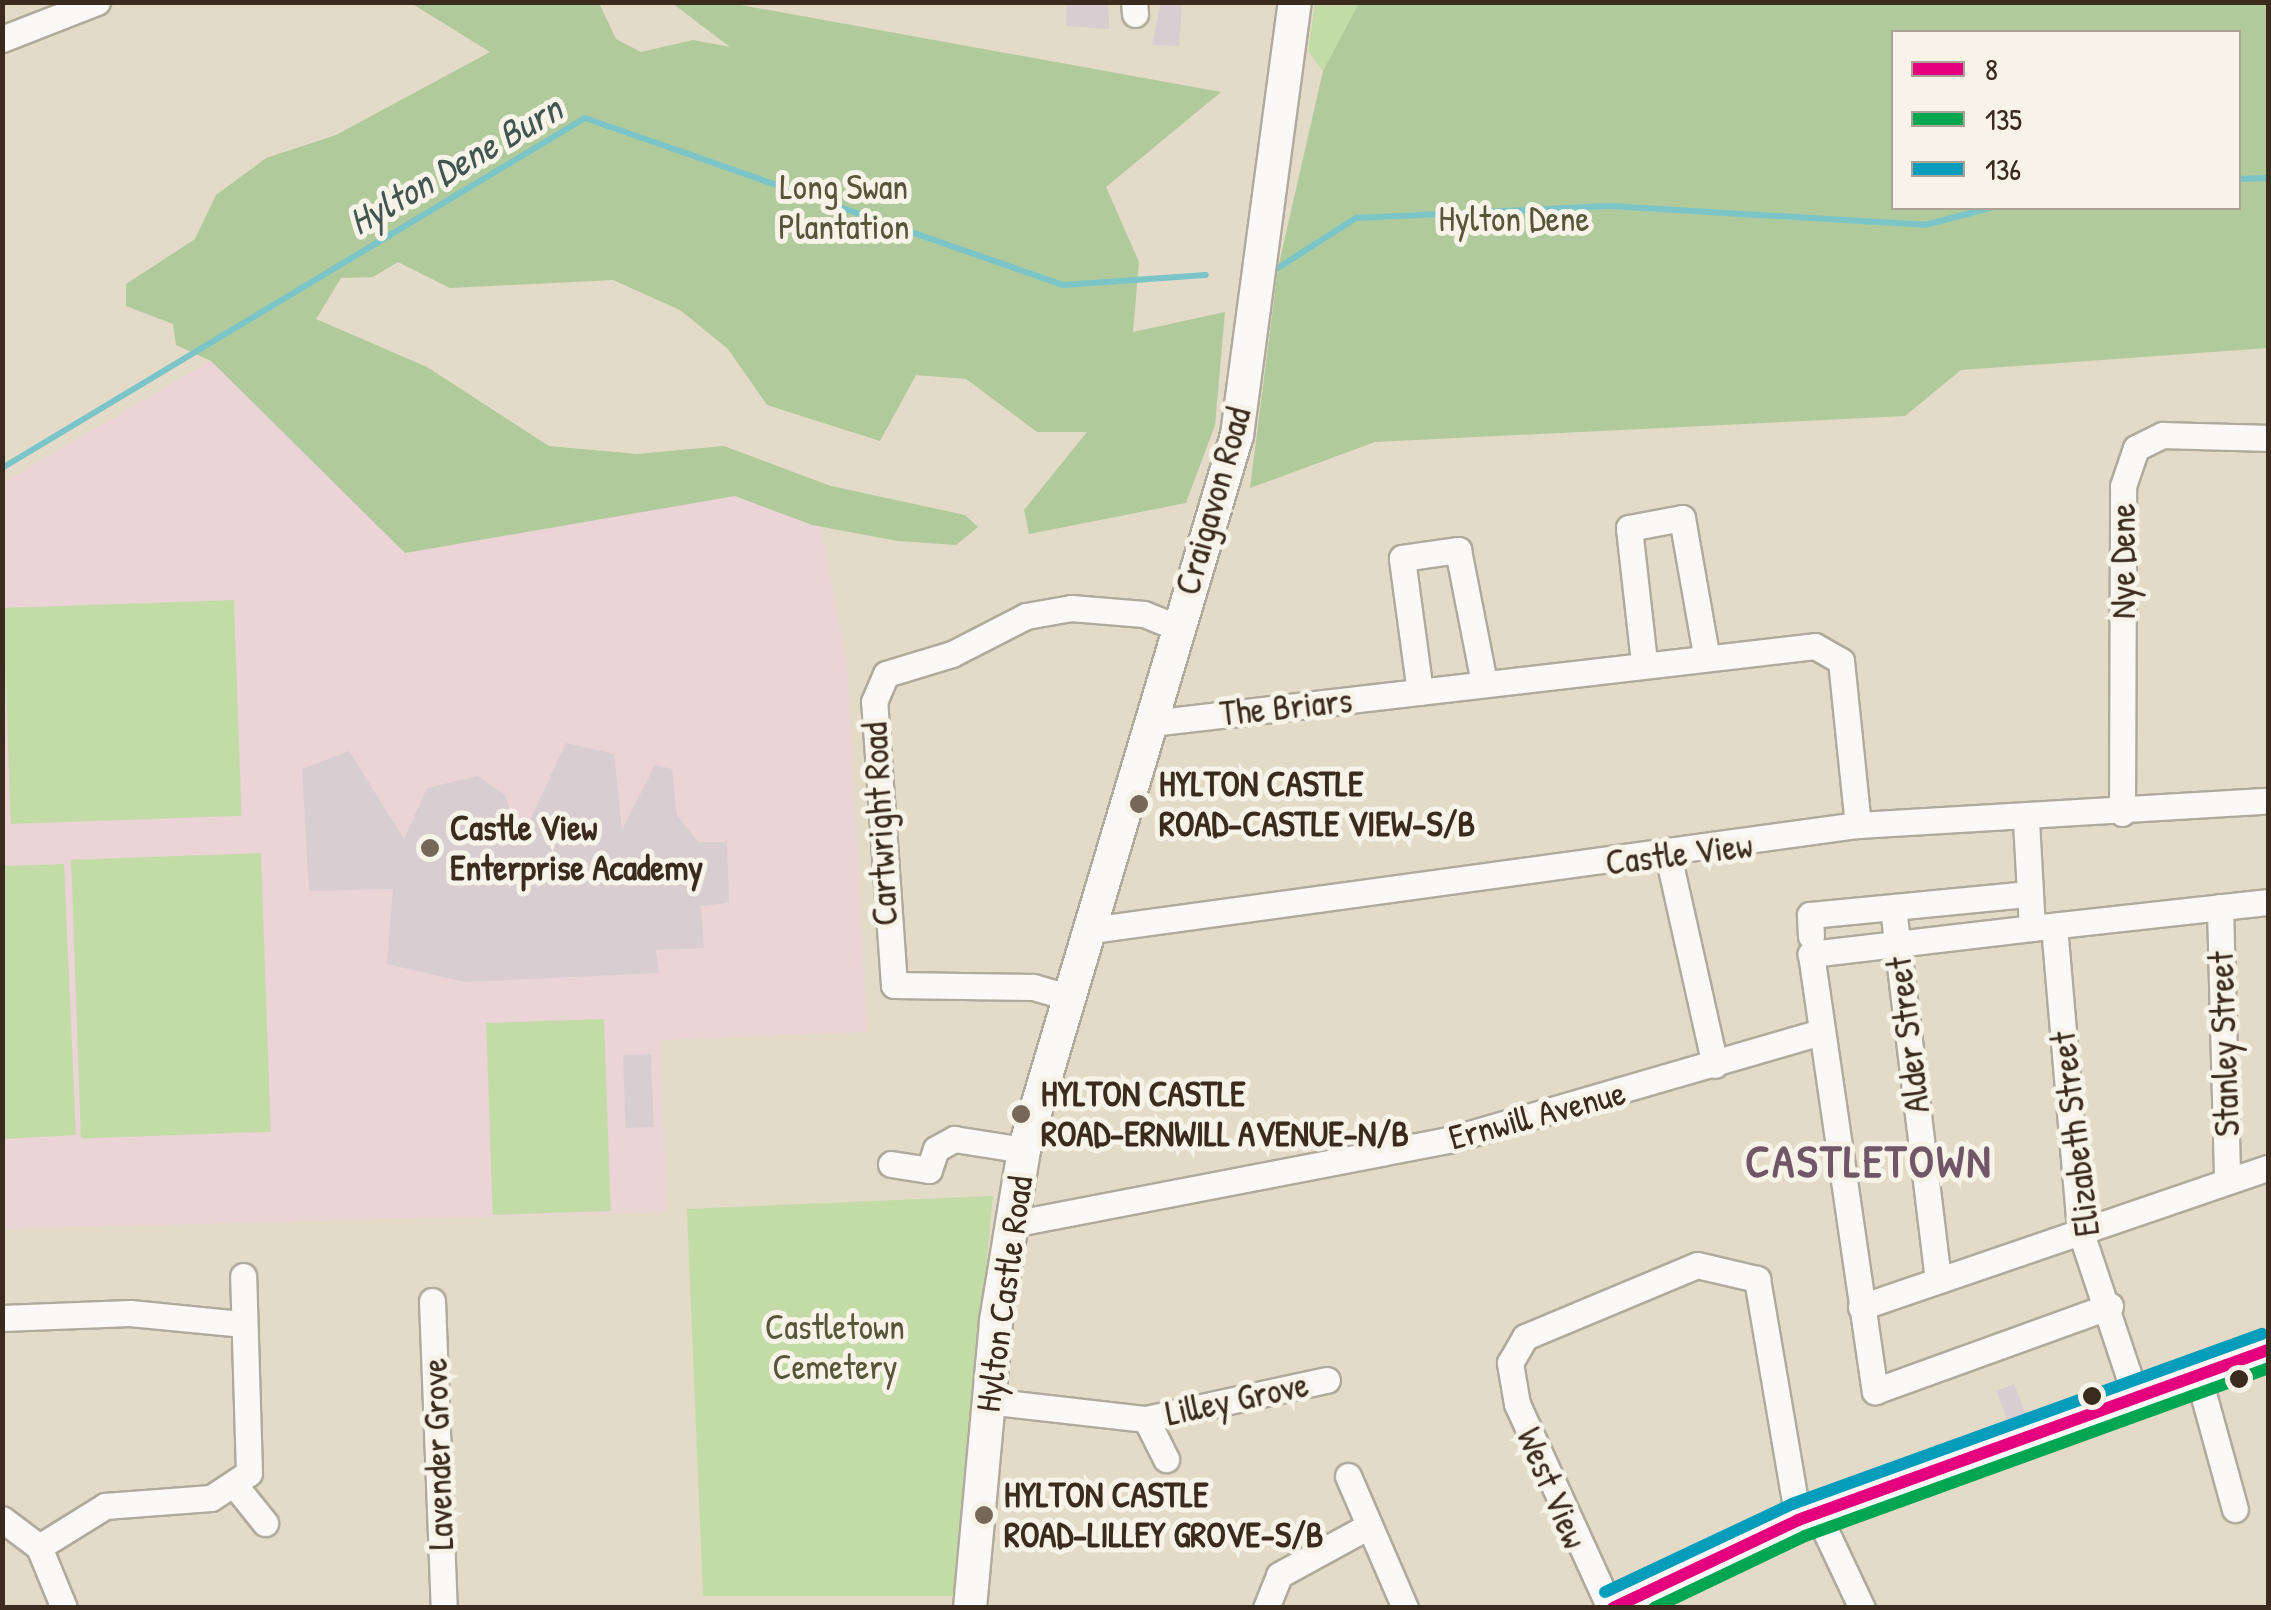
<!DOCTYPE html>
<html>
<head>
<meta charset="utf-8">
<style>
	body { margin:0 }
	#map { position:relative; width:2271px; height:1610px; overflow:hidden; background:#e3dac7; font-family:"Patrick Hand",sans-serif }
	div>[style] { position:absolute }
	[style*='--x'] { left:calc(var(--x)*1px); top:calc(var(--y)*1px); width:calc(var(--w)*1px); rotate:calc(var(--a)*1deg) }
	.built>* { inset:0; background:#ebd4d6 }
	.green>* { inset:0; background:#c3dba7; transform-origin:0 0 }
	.forest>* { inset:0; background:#b0ca9c }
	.stream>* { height:6px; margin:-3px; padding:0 3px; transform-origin:3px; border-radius:3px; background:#7bc5c9 }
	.building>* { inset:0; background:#d8cdd1; transform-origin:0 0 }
	.roads { filter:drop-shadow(2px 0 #b0aa9d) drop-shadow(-2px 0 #b0aa9d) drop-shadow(0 2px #b0aa9d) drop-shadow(0 -2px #b0aa9d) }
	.street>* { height:25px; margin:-12.5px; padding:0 12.5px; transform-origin:12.5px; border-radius:12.5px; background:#fbf9f7 }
	.secondary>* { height:32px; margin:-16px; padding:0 16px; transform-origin:16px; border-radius:16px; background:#fbf9f7 }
	.bus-1>* { height:12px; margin:-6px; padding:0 6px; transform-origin:6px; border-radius:6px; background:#e5007d }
	.bus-2>* { height:12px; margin:-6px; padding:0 6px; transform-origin:6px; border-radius:6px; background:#00a651 }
	.bus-3>* { height:12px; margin:-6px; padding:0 6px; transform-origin:6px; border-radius:6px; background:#069cbc }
	.dots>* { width:28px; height:28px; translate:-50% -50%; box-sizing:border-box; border:5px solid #f7f3e8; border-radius:50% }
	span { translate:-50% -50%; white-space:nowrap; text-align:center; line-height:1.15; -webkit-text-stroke:10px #f7f3e8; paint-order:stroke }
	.park-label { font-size:35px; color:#56563a }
	.street-label { font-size:35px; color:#3b2a1e }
	.poi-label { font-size:35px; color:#3b2a1e; font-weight:700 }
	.left { translate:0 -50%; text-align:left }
	.water-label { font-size:38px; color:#415652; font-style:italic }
	.district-label { font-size:45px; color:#705768; font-weight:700; letter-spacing:2.5px }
	.frame { position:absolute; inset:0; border:5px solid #3b2a1e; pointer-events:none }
	.legend { position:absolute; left:1891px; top:30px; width:350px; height:180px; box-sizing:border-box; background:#f7f3e8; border:2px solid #aca397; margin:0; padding:12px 18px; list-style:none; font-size:30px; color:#3b2a1e }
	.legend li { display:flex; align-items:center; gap:20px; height:50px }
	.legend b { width:50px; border:2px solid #aca397 }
</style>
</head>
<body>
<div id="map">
	<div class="built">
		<i style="clip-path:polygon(211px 361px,405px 553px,812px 482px,847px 664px,867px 1032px,660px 1040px,667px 1212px,3px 1229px,2px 483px)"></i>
	</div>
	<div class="green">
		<i style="clip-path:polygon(1315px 3px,1397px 3px,1345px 30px,1323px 71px,1308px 51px)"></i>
		<i style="left:234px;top:600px;width:216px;height:231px;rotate:88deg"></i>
		<i style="left:261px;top:853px;width:279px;height:190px;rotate:88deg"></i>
		<i style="clip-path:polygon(64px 864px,76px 1135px,3px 1139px,3px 866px)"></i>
		<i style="left:604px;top:1019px;width:192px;height:118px;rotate:88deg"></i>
		<i style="clip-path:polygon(993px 1196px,954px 1596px,703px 1596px,687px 1209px)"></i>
	</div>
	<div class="forest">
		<i style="clip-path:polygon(411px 3px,599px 3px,616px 39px,641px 52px,693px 40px,730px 47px,672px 3px,730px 3px,1221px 92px,1106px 187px,1139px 262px,1133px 332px,1225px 312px,1215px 425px,1186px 503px,1029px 534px,1024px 510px,1087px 432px,1037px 432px,966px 379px,916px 375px,880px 441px,767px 405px,728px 349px,680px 310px,613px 280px,450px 288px,398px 262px,373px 277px,341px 278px,316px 319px,427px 367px,549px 446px,637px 454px,724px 446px,831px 486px,965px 515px,978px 527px,956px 545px,898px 541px,812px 525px,735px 496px,405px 553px,211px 361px,176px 345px,173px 324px,126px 306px,126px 284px,195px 239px,216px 195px,266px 158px,336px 135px,490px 52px)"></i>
		<i style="clip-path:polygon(evenodd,1359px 3px,2268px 3px,2268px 348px,1961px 370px,1905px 416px,1375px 442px,1250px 488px,1278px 268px,1323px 71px,1359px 3px,1894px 32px,2238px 32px,2238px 208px,1894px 208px,1894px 32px)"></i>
	</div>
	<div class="stream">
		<i style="--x:2238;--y:179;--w:30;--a:-2"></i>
		<i style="--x:1278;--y:268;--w:93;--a:-32.7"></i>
		<i style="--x:1356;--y:218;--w:253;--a:-2.7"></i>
		<i style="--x:1609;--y:206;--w:317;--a:3.4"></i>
		<i style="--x:1925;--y:225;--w:67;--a:-14.7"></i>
		<i style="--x:2;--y:468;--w:680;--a:-30.98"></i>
		<i style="--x:585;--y:118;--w:506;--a:19.26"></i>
		<i style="--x:1063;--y:285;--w:143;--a:-4"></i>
	</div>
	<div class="building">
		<i style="clip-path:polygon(1067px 2px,1108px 2px,1109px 29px,1066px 26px)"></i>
		<i style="clip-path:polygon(1161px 2px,1182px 2px,1179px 46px,1152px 45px)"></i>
		<i style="clip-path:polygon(566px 743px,614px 754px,622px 830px,655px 765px,672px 769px,677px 815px,698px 842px,727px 842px,729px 903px,701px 906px,704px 948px,656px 950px,659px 973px,465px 982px,387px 964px,393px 889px,309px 891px,302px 769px,349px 751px,404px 839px,427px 788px,478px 776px,505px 795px,521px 840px)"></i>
		<i style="left:651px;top:1054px;width:73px;height:28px;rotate:88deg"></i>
		<i style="left:2014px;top:1384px;width:34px;height:19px;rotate:69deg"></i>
	</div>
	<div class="roads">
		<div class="street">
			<i style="--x:1134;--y:2;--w:12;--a:85"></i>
			<i style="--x:2;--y:39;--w:102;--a:-21.3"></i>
			<i style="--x:1644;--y:662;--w:135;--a:-96.4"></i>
			<i style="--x:1629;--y:528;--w:54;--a:-10.7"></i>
			<i style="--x:1682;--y:518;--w:138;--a:80"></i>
			<i style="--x:1420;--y:692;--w:135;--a:-97.7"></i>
			<i style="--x:1402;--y:558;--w:57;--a:-8.1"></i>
			<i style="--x:1458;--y:550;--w:136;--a:78.9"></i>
			<i style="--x:1151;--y:723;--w:668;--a:-6.61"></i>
			<i style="--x:1815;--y:646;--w:30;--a:30"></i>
			<i style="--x:1841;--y:661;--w:165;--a:84.1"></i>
			<i style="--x:2122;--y:813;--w:327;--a:-89.8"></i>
			<i style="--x:2123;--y:486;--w:40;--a:-71.1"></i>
			<i style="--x:2136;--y:448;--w:30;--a:-26"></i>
			<i style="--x:2163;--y:435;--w:105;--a:1.6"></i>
			<i style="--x:2026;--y:821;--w:107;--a:86.8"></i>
			<i style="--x:2032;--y:928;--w:237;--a:-6.3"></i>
			<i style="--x:1668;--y:855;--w:215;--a:77.4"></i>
			<i style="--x:2220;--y:907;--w:273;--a:88.5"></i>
			<i style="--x:1893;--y:908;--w:375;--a:83.1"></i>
			<i style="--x:2054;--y:926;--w:305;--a:85.1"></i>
			<i style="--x:2080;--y:1230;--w:173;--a:71.5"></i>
			<i style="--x:2032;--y:928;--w:223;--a:173.3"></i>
			<i style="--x:1811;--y:954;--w:442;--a:81.7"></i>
			<i style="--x:1875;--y:1391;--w:250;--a:-19.9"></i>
			<i style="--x:1091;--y:930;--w:774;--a:-7.8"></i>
			<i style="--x:1858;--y:825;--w:411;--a:-3.4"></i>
			<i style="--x:1811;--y:936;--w:21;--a:-93"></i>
			<i style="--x:1810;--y:915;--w:210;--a:-5.5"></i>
			<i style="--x:1068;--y:997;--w:37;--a:-164"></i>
			<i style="--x:1032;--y:987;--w:138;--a:-179.2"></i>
			<i style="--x:894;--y:985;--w:284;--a:-94"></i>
			<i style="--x:874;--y:702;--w:30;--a:-67"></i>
			<i style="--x:886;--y:674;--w:69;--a:-16.9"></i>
			<i style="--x:952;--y:654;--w:83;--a:-27.2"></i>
			<i style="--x:1026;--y:616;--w:46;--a:-10.1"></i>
			<i style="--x:1071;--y:608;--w:73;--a:4.7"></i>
			<i style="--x:1144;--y:614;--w:35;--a:22"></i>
			<i style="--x:891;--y:1164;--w:38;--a:9"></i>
			<i style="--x:929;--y:1170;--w:22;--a:-72"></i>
			<i style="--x:936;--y:1149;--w:21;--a:-29"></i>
			<i style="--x:954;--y:1139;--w:71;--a:8.9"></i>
			<i style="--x:1012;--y:1224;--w:448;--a:-10.9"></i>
			<i style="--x:1452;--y:1139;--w:384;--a:-16.2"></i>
			<i style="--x:432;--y:1301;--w:307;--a:87.8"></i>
			<i style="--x:1861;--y:1307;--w:430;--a:-18.9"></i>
			<i style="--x:2;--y:1318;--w:128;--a:-2.2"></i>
			<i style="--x:130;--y:1313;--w:114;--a:5.6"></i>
			<i style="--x:2198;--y:1375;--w:139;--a:74.6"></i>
			<i style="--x:987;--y:1401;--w:160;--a:6.5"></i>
			<i style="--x:1146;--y:1419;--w:185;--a:-12.2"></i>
			<i style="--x:1146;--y:1419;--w:45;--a:63.4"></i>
			<i style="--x:1348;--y:1476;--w:144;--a:66.6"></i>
			<i style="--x:237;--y:1488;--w:45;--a:51.3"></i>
			<i style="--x:1817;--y:1513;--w:105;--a:64.7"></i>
			<i style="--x:2;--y:1519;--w:46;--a:37.1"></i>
			<i style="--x:39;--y:1547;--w:66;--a:67.7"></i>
			<i style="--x:39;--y:1547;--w:78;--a:-31.8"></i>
			<i style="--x:105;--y:1506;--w:106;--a:-4.3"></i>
			<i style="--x:211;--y:1498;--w:45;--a:-33.3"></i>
			<i style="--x:249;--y:1473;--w:197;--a:-91.7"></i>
			<i style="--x:1266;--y:1608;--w:35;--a:-68"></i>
			<i style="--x:1279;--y:1575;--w:98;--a:-28.7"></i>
			<i style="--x:1610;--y:1608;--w:224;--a:-114.5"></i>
			<i style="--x:1517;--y:1404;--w:42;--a:-99.7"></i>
			<i style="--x:1510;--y:1363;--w:30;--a:-60"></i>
			<i style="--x:1525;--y:1337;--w:186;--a:-22.7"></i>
			<i style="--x:1697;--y:1265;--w:62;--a:13.1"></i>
			<i style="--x:1757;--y:1279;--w:244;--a:80.3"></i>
		</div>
		<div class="secondary">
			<i style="--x:970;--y:1608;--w:288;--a:-84.8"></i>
			<i style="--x:996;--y:1321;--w:173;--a:-80.7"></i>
			<i style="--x:1024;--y:1150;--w:746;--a:-73.41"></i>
			<i style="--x:1237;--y:435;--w:437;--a:-82.4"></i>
			<i style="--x:1612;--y:1608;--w:206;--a:-25.3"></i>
			<i style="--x:1798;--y:1520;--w:500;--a:-19.9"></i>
		</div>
	</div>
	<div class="bus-1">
		<i style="--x:1613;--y:1608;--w:205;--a:-25.4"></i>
		<i style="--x:1798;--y:1520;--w:500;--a:-19.9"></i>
	</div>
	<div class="bus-2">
		<i style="--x:1654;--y:1608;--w:167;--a:-25.5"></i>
		<i style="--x:1805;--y:1536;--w:493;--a:-19.9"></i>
	</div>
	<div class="bus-3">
		<i style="--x:1605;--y:1592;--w:207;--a:-25.2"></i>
		<i style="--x:1792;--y:1504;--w:500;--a:-19.9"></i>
	</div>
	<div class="dots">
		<i style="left:1139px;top:804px;background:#766859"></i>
		<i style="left:430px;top:848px;background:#766859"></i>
		<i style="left:1021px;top:1114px;background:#766859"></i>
		<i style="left:2239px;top:1379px;background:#3b2a1e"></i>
		<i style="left:2092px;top:1396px;background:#3b2a1e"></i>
		<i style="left:984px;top:1515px;background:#766859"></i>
	</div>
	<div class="park-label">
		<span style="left:844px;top:207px">Long Swan<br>Plantation</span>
		<span style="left:1514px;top:219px">Hylton Dene</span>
		<span style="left:835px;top:1347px">Castletown<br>Cemetery</span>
	</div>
	<div class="street-label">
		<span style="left:1213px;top:501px;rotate:-74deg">Craigavon Road</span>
		<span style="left:2123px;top:561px;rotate:-90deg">Nye Dene</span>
		<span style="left:1286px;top:707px;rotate:-6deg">The Briars</span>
		<span style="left:880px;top:824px;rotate:-93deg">Cartwright Road</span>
		<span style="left:1679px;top:854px;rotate:-7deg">Castle View</span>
		<span style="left:1908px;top:1035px;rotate:-97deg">Alder Street</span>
		<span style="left:2224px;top:1044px;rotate:-92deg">Stanley Street</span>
		<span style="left:1537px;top:1115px;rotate:-15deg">Ernwill Avenue</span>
		<span style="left:2075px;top:1134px;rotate:-97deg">Elizabeth Street</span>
		<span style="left:1004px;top:1294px;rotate:-82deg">Hylton Castle Road</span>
		<span style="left:1237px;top:1399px;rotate:-12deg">Lilley Grove</span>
		<span style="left:438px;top:1454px;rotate:-92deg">Lavender Grove</span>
		<span style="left:1552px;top:1488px;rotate:67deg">West View</span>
	</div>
	<div class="poi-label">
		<span class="left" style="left:1159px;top:804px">HYLTON CASTLE<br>ROAD-CASTLE VIEW-S/B</span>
		<span class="left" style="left:450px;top:848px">Castle View<br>Enterprise Academy</span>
		<span class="left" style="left:1041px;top:1114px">HYLTON CASTLE<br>ROAD-ERNWILL AVENUE-N/B</span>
		<span class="left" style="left:1004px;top:1515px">HYLTON CASTLE<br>ROAD-LILLEY GROVE-S/B</span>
	</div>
	<div class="water-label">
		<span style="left:455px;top:165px;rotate:-30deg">Hylton Dene Burn</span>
	</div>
	<div class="district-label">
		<span style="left:1869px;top:1161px">CASTLETOWN</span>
	</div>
	<div class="frame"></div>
	<ul class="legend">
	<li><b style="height:12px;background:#e5007d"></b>8</li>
	<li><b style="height:12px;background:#00a651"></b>135</li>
	<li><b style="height:12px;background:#069cbc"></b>136</li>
	</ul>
</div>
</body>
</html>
